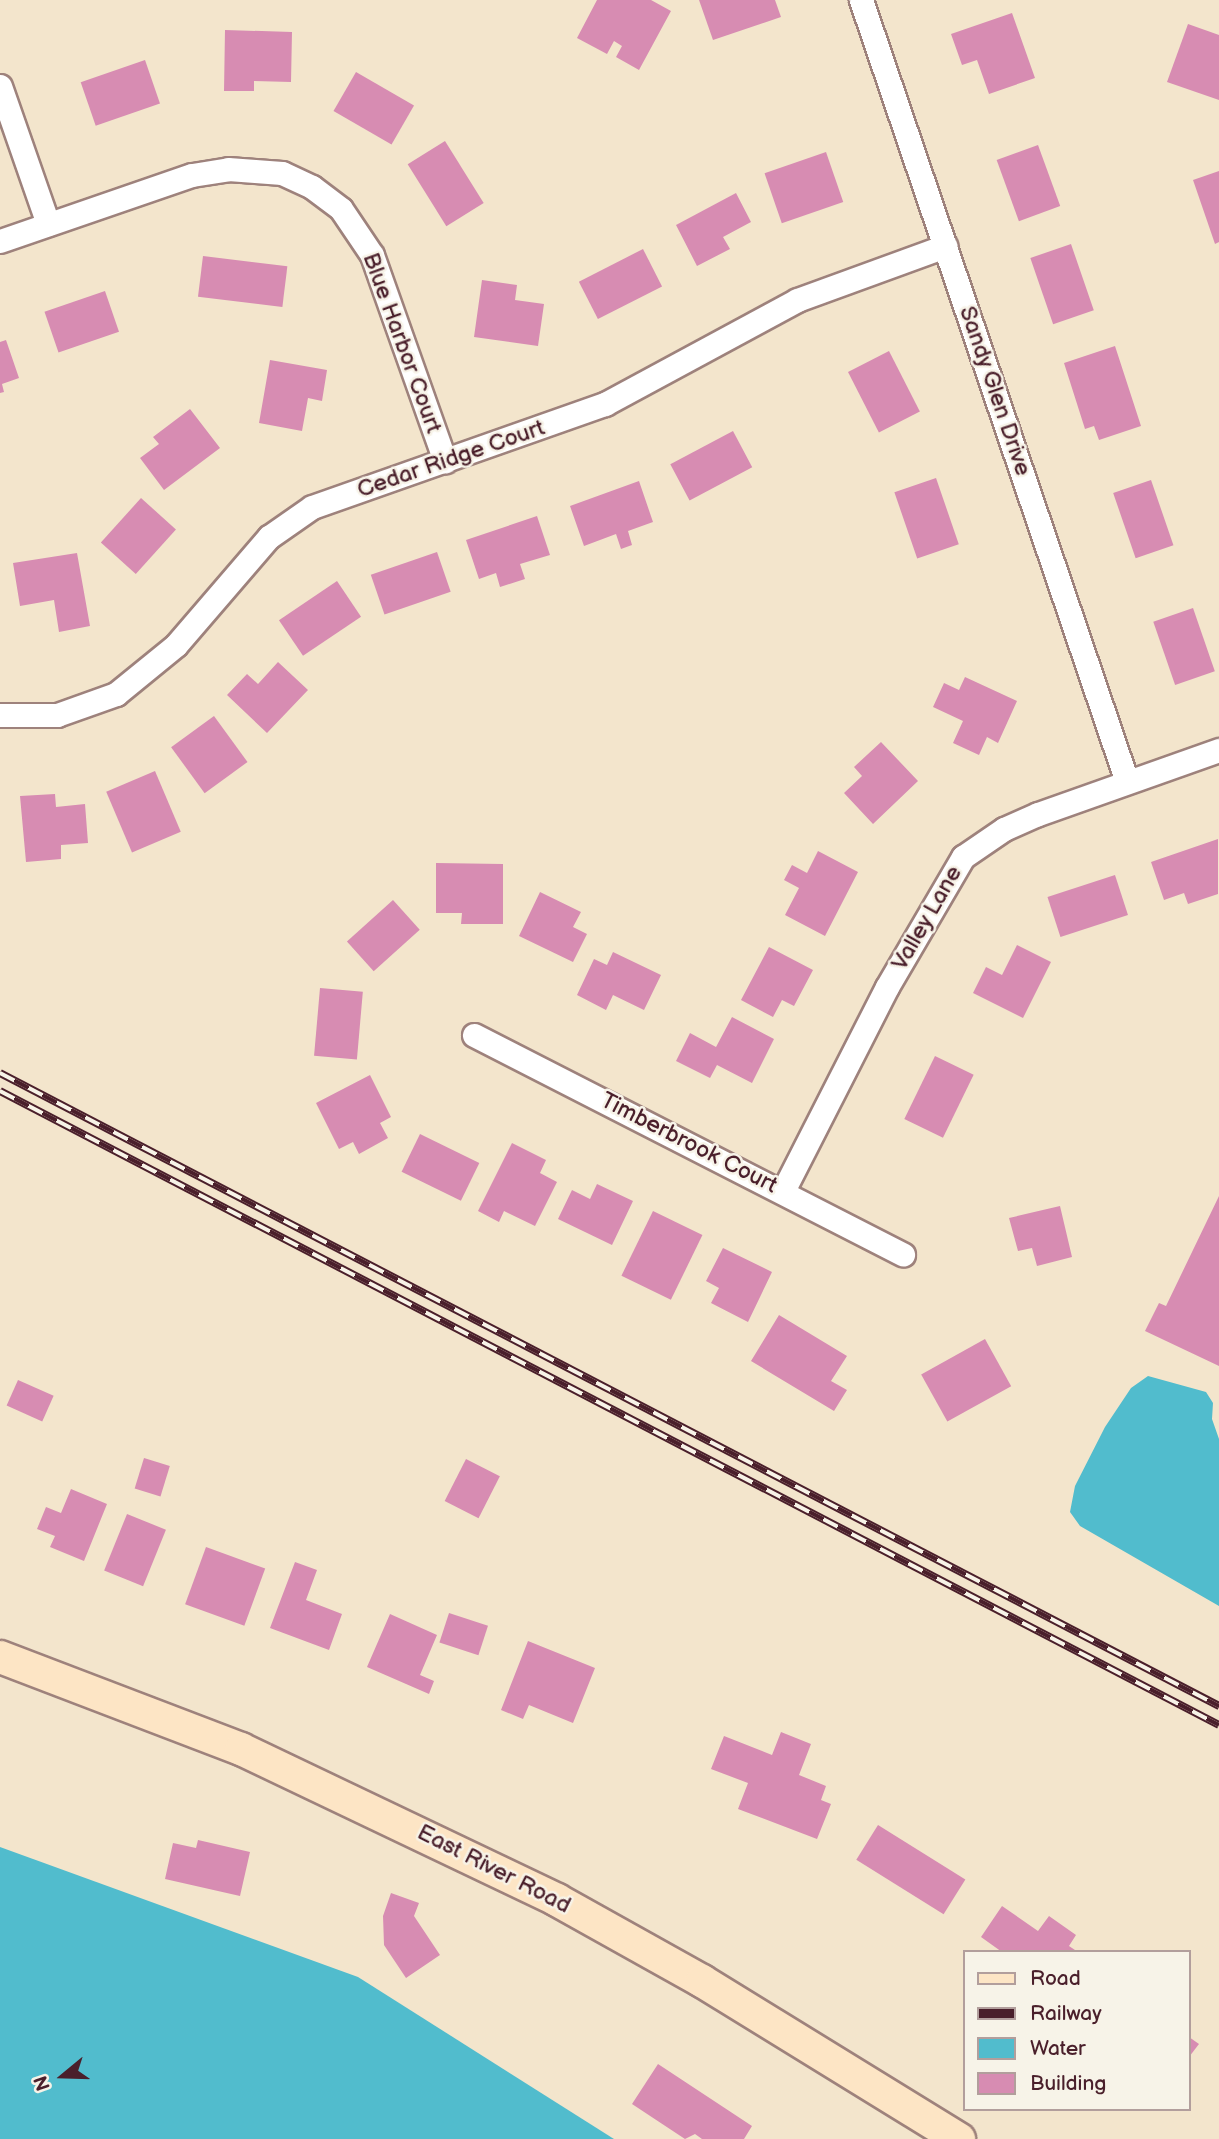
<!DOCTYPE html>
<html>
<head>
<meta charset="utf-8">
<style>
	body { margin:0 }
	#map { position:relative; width:1219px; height:2139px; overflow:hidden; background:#f3e5cc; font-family:"Balsamiq Sans",sans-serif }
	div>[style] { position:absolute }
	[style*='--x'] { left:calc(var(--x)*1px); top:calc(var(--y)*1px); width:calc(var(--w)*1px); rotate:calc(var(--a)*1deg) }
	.water>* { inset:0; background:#51bccd }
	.building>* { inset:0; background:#d78cb2; transform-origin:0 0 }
	.roads { filter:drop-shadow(2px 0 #9e827c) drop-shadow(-2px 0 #9e827c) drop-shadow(0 2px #9e827c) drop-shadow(0 -2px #9e827c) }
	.street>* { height:23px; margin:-11.5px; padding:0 11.5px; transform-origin:11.5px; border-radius:11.5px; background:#fff }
	.secondary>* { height:32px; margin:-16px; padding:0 16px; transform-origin:16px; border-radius:16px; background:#fde5c5 }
	.rail>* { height:8px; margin-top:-4px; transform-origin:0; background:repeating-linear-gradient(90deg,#f7f3e8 0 16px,#4a1f2b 0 32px); box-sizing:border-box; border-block:2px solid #4a1f2b }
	span { translate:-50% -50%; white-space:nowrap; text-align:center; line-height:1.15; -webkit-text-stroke:5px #f7f3e8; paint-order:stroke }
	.street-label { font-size:23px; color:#4a1f2b }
	.legend { position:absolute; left:963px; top:1950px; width:228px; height:161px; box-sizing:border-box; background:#f7f3e8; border:2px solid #b29e9c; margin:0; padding:9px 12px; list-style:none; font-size:21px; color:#4a1f2b }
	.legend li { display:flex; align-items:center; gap:14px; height:35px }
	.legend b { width:35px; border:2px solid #b29e9c }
	.north { position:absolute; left:28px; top:2041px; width:70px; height:70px; -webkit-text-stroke:5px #f7f3e8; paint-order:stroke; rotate:251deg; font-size:19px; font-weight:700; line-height:28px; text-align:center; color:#4a1f2b }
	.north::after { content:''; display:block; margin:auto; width:24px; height:32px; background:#4a1f2b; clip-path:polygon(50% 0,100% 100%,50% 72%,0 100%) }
</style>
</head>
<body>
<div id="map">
	<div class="water">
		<i style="clip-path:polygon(1148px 1376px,1206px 1392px,1213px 1403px,1212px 1419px,1219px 1439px,1219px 1606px,1080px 1526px,1070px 1512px,1075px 1486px,1105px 1427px,1131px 1388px)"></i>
		<i style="clip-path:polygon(0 1847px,358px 1977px,614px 2139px,0 2139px)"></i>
	</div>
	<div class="building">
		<i style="clip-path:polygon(597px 0,651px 0,671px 11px,639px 70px,616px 57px,622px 46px,614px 41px,607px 54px,577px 38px)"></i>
		<i style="clip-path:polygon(699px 0,775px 0,781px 17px,713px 40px)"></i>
		<i style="clip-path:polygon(1012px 13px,1035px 78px,989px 94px,977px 60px,962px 65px,951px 34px)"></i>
		<i style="clip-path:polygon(1188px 24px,1219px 35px,1219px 100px,1167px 82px)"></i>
		<i style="clip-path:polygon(225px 30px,292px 32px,291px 82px,254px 81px,254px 91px,224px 91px)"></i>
		<i style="left:145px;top:60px;width:46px;height:68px;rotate:71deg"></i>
		<i style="left:356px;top:72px;width:67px;height:45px;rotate:30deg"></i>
		<i style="left:445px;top:141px;width:73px;height:44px;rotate:58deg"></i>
		<i style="left:1038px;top:145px;width:65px;height:44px;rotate:70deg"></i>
		<i style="left:826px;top:152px;width:53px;height:65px;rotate:71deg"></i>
		<i style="clip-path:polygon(1219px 171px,1219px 242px,1215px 244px,1193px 180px)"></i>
		<i style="clip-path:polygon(736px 193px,751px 222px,723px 237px,730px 249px,697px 266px,676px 225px)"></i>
		<i style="left:1071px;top:244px;width:70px;height:43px;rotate:71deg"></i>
		<i style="left:643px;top:249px;width:42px;height:72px;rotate:63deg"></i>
		<i style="left:203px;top:256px;width:85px;height:41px;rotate:7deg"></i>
		<i style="clip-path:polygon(482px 280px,517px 285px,515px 300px,544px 304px,538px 346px,474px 337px)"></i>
		<i style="left:105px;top:291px;width:43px;height:64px;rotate:71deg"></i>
		<i style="clip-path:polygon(6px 340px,19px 378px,2px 384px,4px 392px,0 393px,0 342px)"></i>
		<i style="clip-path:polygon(1115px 346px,1141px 426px,1099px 440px,1094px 426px,1085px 429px,1064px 363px)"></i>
		<i style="left:889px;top:351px;width:68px;height:46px;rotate:63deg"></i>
		<i style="clip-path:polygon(270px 360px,327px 370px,322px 401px,308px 398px,302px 431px,259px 423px)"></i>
		<i style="clip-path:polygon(190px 409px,220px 448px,164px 490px,140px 458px,159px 444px,153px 437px)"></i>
		<i style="left:733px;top:431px;width:41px;height:71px;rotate:62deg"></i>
		<i style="left:936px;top:478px;width:70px;height:44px;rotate:71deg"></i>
		<i style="left:1151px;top:480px;width:69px;height:40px;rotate:71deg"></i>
		<i style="clip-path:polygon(639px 481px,653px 522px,628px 531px,632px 545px,621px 549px,616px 534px,584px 546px,570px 506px)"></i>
		<i style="left:141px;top:498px;width:47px;height:60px;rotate:42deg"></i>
		<i style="clip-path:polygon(537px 516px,550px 555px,520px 564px,525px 579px,500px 587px,496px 573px,479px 579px,466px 540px)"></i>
		<i style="left:437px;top:552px;width:42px;height:70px;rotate:71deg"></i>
		<i style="clip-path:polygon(77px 553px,90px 626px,59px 632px,54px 600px,20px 606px,13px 563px)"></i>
		<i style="left:337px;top:581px;width:43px;height:70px;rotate:56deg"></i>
		<i style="left:1193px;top:608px;width:67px;height:42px;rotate:71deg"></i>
		<i style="clip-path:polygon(278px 662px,308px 690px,267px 733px,227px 695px,247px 674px,258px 684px)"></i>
		<i style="clip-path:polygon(965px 677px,1017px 701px,998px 743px,987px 737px,979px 755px,953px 743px,963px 721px,933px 707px,944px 683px,959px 690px)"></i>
		<i style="left:214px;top:716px;width:57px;height:53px;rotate:54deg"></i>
		<i style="clip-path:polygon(881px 742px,918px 781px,873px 824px,844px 793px,862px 776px,854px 767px)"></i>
		<i style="left:155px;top:771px;width:66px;height:53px;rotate:67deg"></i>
		<i style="clip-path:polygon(55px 794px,56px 807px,85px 804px,88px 843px,61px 845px,61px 859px,26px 862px,20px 796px)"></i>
		<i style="clip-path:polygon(1218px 839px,1218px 894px,1188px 904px,1184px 893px,1164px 900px,1151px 862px)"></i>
		<i style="clip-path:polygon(818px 851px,858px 872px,825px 936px,785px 915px,799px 888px,784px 880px,792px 865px,807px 873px)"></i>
		<i style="clip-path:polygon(436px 863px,503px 864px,503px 924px,461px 924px,462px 913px,436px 913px)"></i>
		<i style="left:1115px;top:875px;width:42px;height:71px;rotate:72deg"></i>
		<i style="clip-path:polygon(540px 892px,581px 912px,573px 927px,587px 934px,573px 962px,519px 936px)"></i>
		<i style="left:393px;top:900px;width:40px;height:62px;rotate:48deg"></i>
		<i style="clip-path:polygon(1017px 945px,1051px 962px,1023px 1018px,973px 993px,986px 967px,1002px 975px)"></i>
		<i style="clip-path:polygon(769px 947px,813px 970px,794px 1006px,782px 1000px,773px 1017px,741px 1000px)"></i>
		<i style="clip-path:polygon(613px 952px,661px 975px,644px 1010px,613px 995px,606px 1010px,577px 995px,594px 959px,607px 965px)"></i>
		<i style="left:320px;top:988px;width:43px;height:68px;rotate:5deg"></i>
		<i style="clip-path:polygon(732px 1017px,774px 1039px,752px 1083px,717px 1065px,710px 1078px,676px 1061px,690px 1033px,716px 1047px)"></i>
		<i style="left:935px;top:1056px;width:43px;height:70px;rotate:26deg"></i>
		<i style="clip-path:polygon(370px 1075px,391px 1117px,380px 1123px,388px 1138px,359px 1154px,353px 1142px,339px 1149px,316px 1103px)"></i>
		<i style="left:420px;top:1134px;width:66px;height:42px;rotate:26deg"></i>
		<i style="clip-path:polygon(512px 1143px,546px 1160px,540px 1173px,557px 1182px,535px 1226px,504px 1211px,499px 1222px,478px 1211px)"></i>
		<i style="clip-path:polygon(597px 1184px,633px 1201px,612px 1245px,558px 1219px,572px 1190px,590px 1199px)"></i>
		<i style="clip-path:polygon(1219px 1196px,1219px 1366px,1145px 1331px,1159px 1303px,1166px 1306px)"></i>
		<i style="clip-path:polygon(1060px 1206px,1072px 1257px,1037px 1266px,1032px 1248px,1018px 1251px,1009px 1218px)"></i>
		<i style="left:653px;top:1211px;width:55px;height:72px;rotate:26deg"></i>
		<i style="clip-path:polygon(723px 1248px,772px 1272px,748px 1322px,711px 1303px,719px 1288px,706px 1281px)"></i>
		<i style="clip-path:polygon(779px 1315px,847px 1356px,831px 1381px,847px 1390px,834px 1411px,751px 1361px)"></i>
		<i style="left:985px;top:1339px;width:54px;height:73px;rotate:61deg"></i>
		<i style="left:18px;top:1380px;width:39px;height:28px;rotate:24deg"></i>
		<i style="left:144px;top:1458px;width:27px;height:32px;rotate:17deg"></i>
		<i style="left:466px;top:1459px;width:38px;height:47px;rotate:27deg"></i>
		<i style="clip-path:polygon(71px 1489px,107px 1504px,84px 1561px,50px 1547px,55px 1536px,37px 1529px,46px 1507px,61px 1513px)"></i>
		<i style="left:127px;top:1514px;width:42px;height:61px;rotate:22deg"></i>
		<i style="left:206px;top:1547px;width:63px;height:61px;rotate:20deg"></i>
		<i style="clip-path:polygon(295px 1562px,317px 1570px,306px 1600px,342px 1614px,329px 1650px,270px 1628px)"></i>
		<i style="left:449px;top:1613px;width:41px;height:31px;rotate:18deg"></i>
		<i style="clip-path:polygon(390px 1614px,437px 1635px,420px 1675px,434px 1681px,429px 1694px,367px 1667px)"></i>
		<i style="clip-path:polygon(528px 1641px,595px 1668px,573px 1723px,529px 1705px,523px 1719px,501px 1710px)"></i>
		<i style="clip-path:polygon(781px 1732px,811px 1744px,799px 1775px,826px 1786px,821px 1800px,831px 1804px,817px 1839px,738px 1809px,748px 1783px,711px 1769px,724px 1736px,772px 1755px)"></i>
		<i style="left:878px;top:1825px;width:103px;height:41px;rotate:32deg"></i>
		<i style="clip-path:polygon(198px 1840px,250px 1852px,240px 1896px,165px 1879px,173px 1843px,196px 1848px)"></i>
		<i style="clip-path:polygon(391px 1893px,419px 1903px,414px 1916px,440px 1955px,406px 1978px,384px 1945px,383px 1916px)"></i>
		<i style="clip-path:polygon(1002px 1906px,1038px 1931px,1049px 1916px,1076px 1935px,1069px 1946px,1078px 1952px,1002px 1952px,981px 1937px)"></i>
		<i style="clip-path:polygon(1189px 2037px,1199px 2044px,1189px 2057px)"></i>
		<i style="clip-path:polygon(658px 2064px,752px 2126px,744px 2139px,702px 2139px,695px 2134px,685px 2139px,632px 2104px)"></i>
	</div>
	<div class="roads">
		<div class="street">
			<i style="--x:861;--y:0;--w:826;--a:71.21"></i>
			<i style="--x:0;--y:86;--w:146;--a:70.8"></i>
			<i style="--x:0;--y:241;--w:203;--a:-19"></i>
			<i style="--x:192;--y:175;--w:36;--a:-9"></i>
			<i style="--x:228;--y:169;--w:54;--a:4.2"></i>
			<i style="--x:282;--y:173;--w:33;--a:25"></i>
			<i style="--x:312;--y:187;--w:36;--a:37"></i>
			<i style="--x:341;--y:209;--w:55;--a:56"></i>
			<i style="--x:372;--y:255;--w:219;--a:70.5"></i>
			<i style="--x:0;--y:715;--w:57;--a:0"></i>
			<i style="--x:57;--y:715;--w:63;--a:-19.6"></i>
			<i style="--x:116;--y:694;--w:77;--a:-39.2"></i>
			<i style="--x:176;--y:645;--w:143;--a:-49.3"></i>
			<i style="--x:269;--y:537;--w:52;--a:-34.9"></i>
			<i style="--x:312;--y:507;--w:311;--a:-19.4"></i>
			<i style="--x:605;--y:404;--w:218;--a:-28.4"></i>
			<i style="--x:797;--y:300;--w:158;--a:-20"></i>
			<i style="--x:474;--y:1035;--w:482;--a:27.1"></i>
			<i style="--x:783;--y:1191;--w:229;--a:-63"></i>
			<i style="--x:887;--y:987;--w:151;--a:-59.7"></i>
			<i style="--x:963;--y:857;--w:50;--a:-34.3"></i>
			<i style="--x:1004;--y:829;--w:37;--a:-24"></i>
			<i style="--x:1038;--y:814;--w:192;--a:-19.5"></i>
		</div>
		<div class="secondary">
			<i style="--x:0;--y:1657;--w:258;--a:20.9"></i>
			<i style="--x:241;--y:1749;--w:350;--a:25.5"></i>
			<i style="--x:557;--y:1900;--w:166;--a:29.2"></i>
			<i style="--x:702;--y:1981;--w:302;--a:31.6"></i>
		</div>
	</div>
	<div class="rail">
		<i style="--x:0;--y:1073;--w:1374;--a:27.44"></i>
		<i style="--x:0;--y:1091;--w:1374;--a:27.48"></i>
	</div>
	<div class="street-label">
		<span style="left:402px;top:343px;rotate:70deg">Blue Harbor Court</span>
		<span style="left:995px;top:391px;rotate:71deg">Sandy Glen Drive</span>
		<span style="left:451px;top:459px;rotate:-19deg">Cedar Ridge Court</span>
		<span style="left:927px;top:918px;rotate:-60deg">Valley Lane</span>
		<span style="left:689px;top:1143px;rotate:27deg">Timberbrook Court</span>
		<span style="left:494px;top:1869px;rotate:27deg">East River Road</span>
	</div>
	<ul class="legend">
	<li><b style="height:9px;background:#fde5c5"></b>Road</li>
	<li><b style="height:9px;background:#4a1f2b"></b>Railway</li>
	<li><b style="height:19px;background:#51bccd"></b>Water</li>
	<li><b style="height:19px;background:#d78cb2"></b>Building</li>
	</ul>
	<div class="north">N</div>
</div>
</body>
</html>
